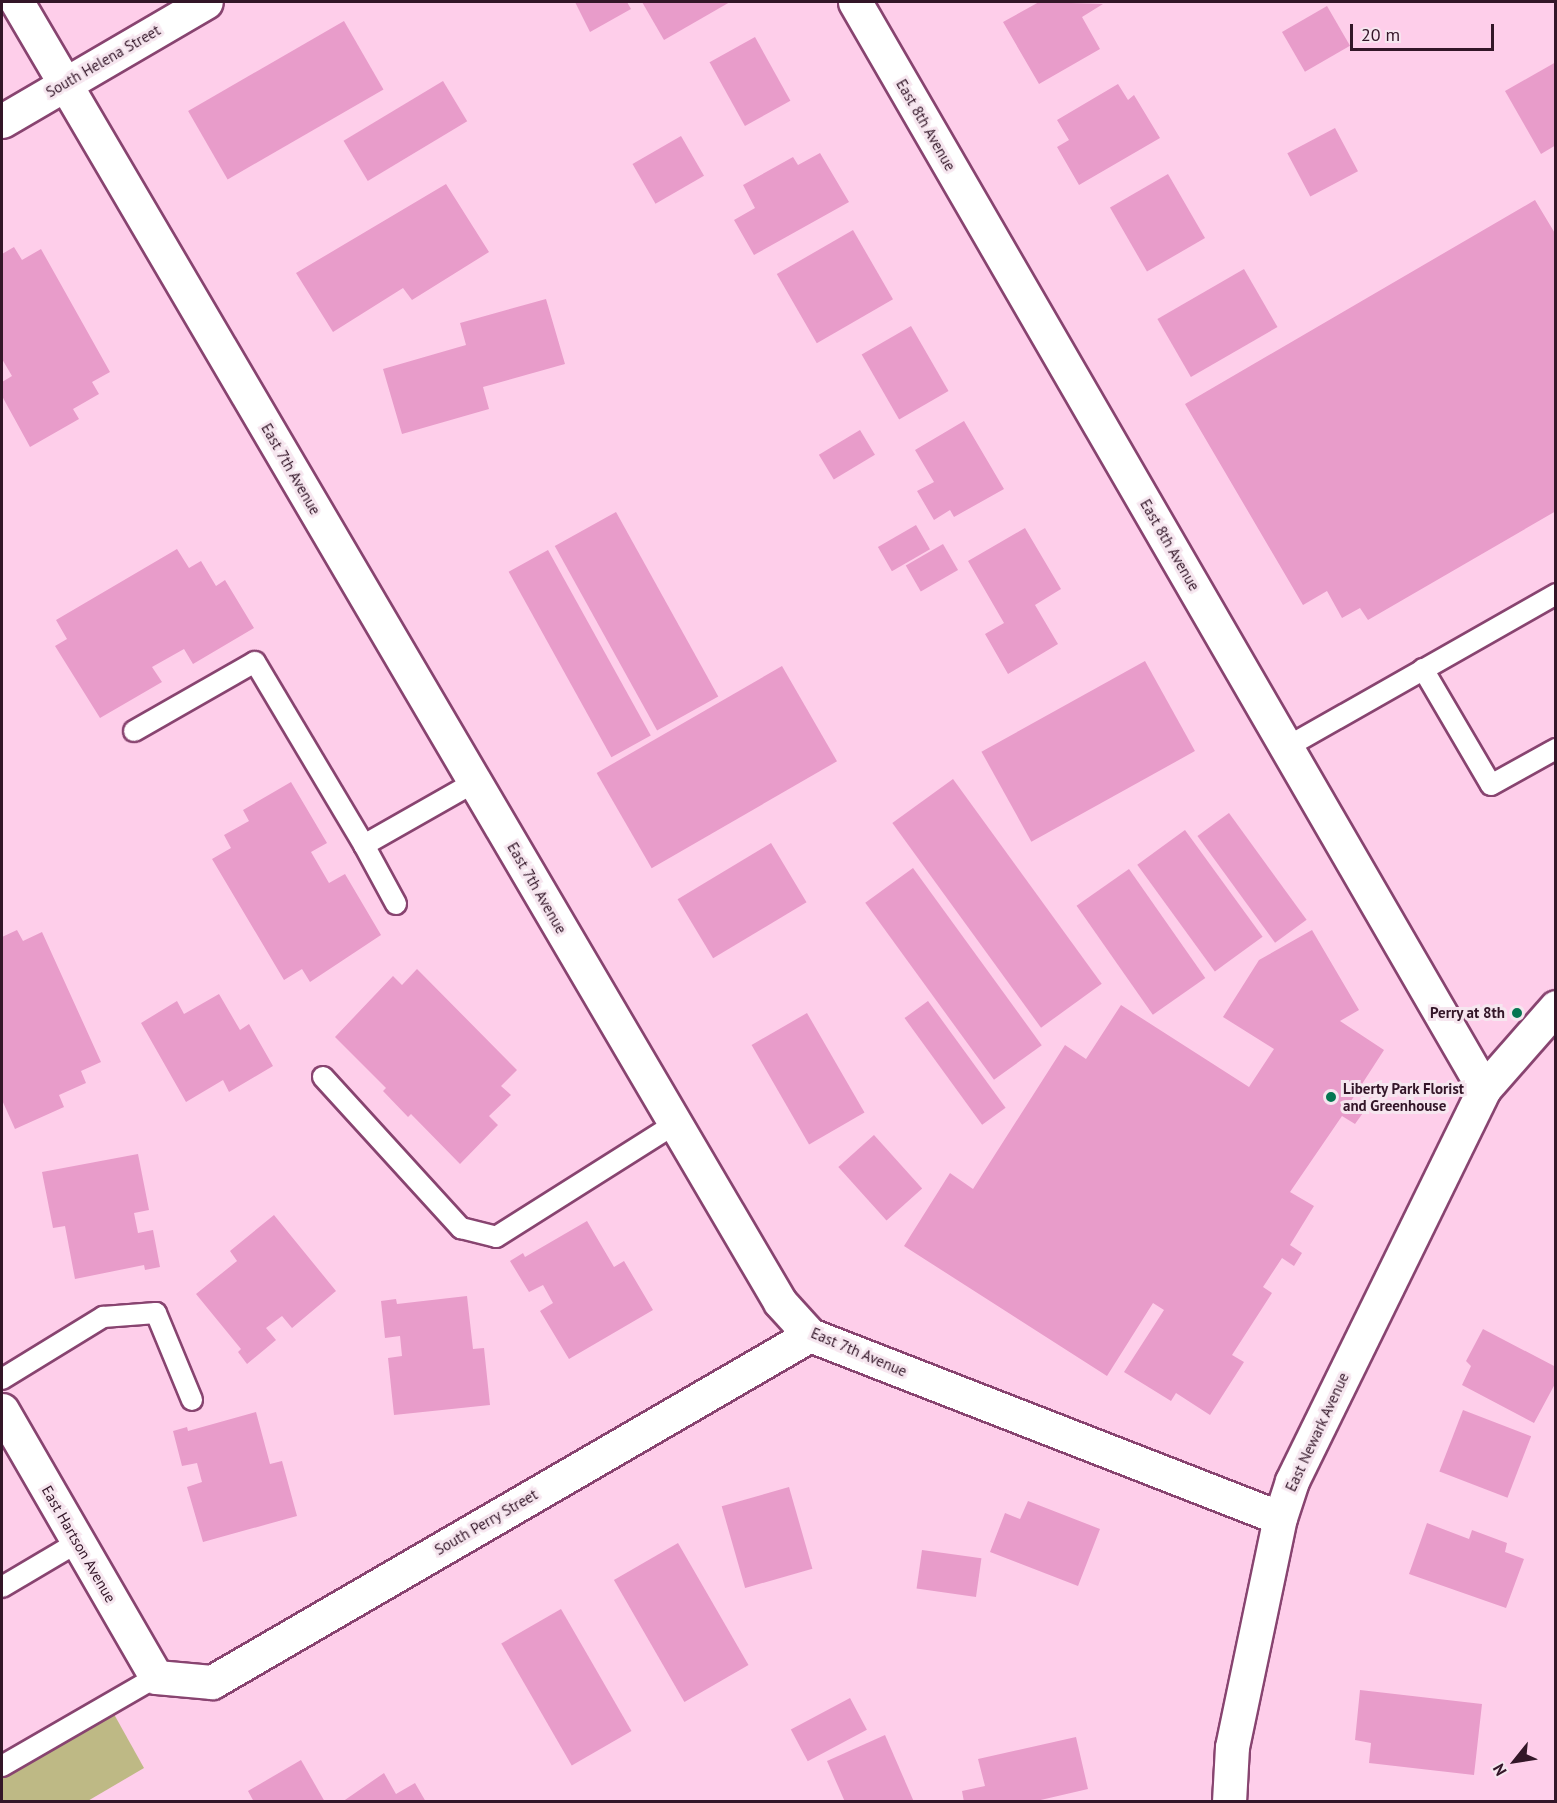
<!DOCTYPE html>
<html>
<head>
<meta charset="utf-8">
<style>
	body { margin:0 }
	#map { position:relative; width:1557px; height:1803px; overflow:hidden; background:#feceea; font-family:"PT Sans",sans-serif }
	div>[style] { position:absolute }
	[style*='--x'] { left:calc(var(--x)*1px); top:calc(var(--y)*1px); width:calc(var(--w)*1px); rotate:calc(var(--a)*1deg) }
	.green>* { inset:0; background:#beb985 }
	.building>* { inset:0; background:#e89cca; transform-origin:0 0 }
	.roads { filter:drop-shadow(2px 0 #884470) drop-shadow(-2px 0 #884470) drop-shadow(0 2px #884470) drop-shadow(0 -2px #884470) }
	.service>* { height:20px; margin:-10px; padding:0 10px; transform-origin:10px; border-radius:10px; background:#fff }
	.minor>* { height:33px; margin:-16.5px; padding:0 16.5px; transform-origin:16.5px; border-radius:16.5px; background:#fff }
	.secondary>* { height:33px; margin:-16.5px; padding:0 16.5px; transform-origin:16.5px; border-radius:16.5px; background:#fff }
	.dots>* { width:16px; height:16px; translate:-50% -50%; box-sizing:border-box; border:3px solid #f6e6ef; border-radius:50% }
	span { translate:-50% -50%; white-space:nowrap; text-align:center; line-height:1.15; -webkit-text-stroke:6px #f6e6ef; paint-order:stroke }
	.street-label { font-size:15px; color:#331628 }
	.poi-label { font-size:15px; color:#331628; font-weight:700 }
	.right { translate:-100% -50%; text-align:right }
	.left { translate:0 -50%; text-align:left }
	.frame { position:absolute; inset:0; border:3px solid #331628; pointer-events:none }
	.north { position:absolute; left:1485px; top:1731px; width:60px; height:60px; -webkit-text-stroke:4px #f6e6ef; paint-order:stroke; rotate:240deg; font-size:16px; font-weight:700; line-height:24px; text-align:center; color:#331628 }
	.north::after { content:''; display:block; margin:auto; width:21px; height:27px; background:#331628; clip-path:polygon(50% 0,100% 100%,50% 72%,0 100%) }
	.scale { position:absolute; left:1350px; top:24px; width:144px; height:27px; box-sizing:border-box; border:3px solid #331628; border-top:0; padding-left:8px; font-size:18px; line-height:21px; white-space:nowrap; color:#331628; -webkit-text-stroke:4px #f6e6ef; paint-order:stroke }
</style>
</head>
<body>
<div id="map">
	<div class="green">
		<i style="clip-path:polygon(110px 1707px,144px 1768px,86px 1802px,2px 1801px,2px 1768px)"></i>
	</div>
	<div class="building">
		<i style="clip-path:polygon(575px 2px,627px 2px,631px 9px,590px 32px)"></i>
		<i style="clip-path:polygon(642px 2px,730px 2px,664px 40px)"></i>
		<i style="clip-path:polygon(1039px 2px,1103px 4px,1082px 17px,1100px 49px,1039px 84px,1003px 22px)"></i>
		<i style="left:1327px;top:6px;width:46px;height:52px;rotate:60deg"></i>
		<i style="left:344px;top:21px;width:79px;height:180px;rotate:60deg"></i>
		<i style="left:755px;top:37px;width:73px;height:52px;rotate:61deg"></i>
		<i style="clip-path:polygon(1556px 62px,1556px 145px,1541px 154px,1505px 91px)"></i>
		<i style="left:443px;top:81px;width:47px;height:116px;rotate:59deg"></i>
		<i style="clip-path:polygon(1118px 84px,1128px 100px,1134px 95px,1160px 138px,1079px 185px,1057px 147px,1069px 140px,1057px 120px)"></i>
		<i style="left:1335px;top:128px;width:49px;height:54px;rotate:62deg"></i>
		<i style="left:681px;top:136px;width:46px;height:56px;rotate:60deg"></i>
		<i style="clip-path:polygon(820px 153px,849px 202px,754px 255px,734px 220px,755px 208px,743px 185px,793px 157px,798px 165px)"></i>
		<i style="left:1168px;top:174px;width:74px;height:67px;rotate:60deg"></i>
		<i style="clip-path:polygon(446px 184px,489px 252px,412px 300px,403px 288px,333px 332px,296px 273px)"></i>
		<i style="clip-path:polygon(1535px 200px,1556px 235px,1556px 511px,1368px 620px,1360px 608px,1342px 618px,1327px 591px,1303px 605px,1185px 404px)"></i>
		<i style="left:853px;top:230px;width:80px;height:88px;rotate:60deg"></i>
		<i style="clip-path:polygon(14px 247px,22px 260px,41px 249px,110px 372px,92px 382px,99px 394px,73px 409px,79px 419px,30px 447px,2px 396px,2px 382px,12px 376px,2px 359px,2px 254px)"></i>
		<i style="left:1244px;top:269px;width:67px;height:100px;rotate:60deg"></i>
		<i style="clip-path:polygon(546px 299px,565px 364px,483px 387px,489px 409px,402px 434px,383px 369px,466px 345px,460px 323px)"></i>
		<i style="left:911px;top:326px;width:75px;height:57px;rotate:60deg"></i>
		<i style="clip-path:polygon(964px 421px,1004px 489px,954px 517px,950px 510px,934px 520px,917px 491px,934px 482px,915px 450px)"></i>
		<i style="left:860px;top:430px;width:29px;height:48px;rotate:59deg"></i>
		<i style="left:616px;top:512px;width:211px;height:70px;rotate:61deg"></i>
		<i style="left:916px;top:525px;width:28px;height:44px;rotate:60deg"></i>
		<i style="clip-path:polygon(1025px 528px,1061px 589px,1035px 605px,1058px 644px,1008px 674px,985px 634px,1004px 623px,968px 561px)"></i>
		<i style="left:943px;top:544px;width:30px;height:43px;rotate:60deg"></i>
		<i style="clip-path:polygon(177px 549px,189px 568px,201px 561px,216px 586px,225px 580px,254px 628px,193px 664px,184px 649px,152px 667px,162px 682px,100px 718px,55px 646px,67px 639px,56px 620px)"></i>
		<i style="left:548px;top:550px;width:212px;height:45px;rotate:61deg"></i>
		<i style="left:1145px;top:661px;width:103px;height:187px;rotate:61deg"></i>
		<i style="left:782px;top:666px;width:110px;height:214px;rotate:60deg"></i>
		<i style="left:953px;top:779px;width:253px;height:75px;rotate:54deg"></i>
		<i style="clip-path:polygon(291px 782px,327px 843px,311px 852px,329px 883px,345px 874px,381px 935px,310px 982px,302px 969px,284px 980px,212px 859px,231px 848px,224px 835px,249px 821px,243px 810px)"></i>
		<i style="left:1229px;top:813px;width:132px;height:39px;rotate:54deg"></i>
		<i style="left:1185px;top:830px;width:132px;height:59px;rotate:54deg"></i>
		<i style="left:771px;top:843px;width:69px;height:109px;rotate:59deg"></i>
		<i style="left:913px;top:868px;width:219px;height:59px;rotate:54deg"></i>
		<i style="left:1129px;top:869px;width:133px;height:64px;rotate:55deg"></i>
		<i style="clip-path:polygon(17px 930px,23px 941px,42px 932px,101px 1062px,81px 1071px,86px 1083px,59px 1095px,64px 1107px,15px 1129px,2px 1100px,2px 937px)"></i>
		<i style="clip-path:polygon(1312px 930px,1359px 1010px,1340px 1021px,1384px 1050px,1351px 1101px,1365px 1110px,1355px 1124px,1342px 1116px,1290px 1192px,1314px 1206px,1290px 1245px,1302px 1253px,1294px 1266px,1282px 1258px,1263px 1287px,1272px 1293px,1232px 1355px,1244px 1362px,1210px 1415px,1176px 1393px,1171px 1401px,1124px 1372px,1164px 1310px,1153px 1303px,1107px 1376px,904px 1246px,950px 1173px,973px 1189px,1065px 1045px,1086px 1059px,1121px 1005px,1249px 1087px,1274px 1049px,1223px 1017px,1259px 960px)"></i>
		<i style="clip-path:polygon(417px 969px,517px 1070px,501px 1086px,511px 1095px,489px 1116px,498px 1125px,460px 1164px,411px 1114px,408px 1117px,383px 1091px,386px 1088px,335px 1037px,393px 976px,402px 985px)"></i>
		<i style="clip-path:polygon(219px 994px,240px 1030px,249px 1024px,273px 1066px,229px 1092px,223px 1080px,186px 1102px,141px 1023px,177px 1001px,184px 1014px)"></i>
		<i style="left:928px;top:1001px;width:132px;height:29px;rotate:54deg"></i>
		<i style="left:807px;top:1013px;width:115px;height:64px;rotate:60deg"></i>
		<i style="left:874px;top:1135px;width:72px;height:48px;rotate:48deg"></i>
		<i style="clip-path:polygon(138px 1154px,149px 1210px,134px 1213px,138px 1233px,153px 1230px,160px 1267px,145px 1270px,144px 1265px,75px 1279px,65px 1226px,53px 1228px,42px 1172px)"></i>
		<i style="clip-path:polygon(274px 1215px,336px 1291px,292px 1328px,282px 1316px,266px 1328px,276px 1340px,247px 1364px,238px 1352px,241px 1349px,196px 1294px,237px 1261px,230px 1251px)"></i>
		<i style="clip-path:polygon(587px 1221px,614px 1267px,624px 1261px,653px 1310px,569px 1359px,540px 1311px,553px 1303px,543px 1285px,529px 1292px,510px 1261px,523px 1253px,525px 1257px)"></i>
		<i style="clip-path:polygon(467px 1296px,473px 1349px,484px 1348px,490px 1405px,394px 1415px,388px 1358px,402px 1356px,400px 1336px,385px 1338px,381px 1301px,396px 1299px,397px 1304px)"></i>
		<i style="clip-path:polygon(1483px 1329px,1556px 1367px,1556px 1382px,1534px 1423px,1462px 1385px,1471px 1366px,1466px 1361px)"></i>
		<i style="left:1463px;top:1410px;width:73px;height:66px;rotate:21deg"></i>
		<i style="clip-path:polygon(256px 1412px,270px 1464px,282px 1461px,297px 1516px,203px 1542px,187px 1487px,202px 1482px,197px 1463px,182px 1466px,173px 1431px,187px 1427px,188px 1431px)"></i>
		<i style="left:789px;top:1487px;width:85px;height:70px;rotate:74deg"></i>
		<i style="clip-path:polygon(1028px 1501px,1100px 1529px,1078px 1586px,990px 1552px,1005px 1513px,1020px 1519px)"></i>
		<i style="clip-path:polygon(1427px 1523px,1469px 1539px,1472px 1530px,1507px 1543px,1505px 1552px,1524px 1559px,1506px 1608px,1409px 1574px)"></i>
		<i style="left:678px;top:1543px;width:141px;height:74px;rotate:60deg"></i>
		<i style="left:922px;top:1550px;width:60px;height:39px;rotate:8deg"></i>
		<i style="left:561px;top:1609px;width:141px;height:69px;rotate:60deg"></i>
		<i style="clip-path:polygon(1360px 1690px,1482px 1704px,1474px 1775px,1369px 1763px,1371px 1743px,1355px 1740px)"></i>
		<i style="left:850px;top:1698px;width:36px;height:67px;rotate:62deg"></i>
		<i style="clip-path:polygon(885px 1735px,914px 1802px,845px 1802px,827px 1761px)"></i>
		<i style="clip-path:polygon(1076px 1737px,1088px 1789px,1032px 1802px,964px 1802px,962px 1791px,985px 1786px,978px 1759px)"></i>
		<i style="clip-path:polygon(301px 1760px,325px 1802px,254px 1802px,248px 1791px)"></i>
		<i style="clip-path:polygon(384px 1773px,396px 1794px,415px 1783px,426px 1802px,342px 1802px)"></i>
	</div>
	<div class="roads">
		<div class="service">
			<i style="--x:1423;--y:669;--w:134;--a:59.6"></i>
			<i style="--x:1491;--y:785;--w:74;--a:-29"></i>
			<i style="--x:134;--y:731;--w:139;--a:-29.7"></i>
			<i style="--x:255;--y:662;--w:213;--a:59.2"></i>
			<i style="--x:364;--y:845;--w:128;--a:-29.6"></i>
			<i style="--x:1287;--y:747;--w:309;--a:-29.6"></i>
			<i style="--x:364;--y:845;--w:67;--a:61.5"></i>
			<i style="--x:323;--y:1077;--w:205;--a:47.6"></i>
			<i style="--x:461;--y:1228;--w:36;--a:14"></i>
			<i style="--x:496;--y:1237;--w:212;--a:-32.3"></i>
			<i style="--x:2;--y:1379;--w:119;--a:-31.5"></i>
			<i style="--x:103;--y:1317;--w:53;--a:-4.3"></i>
			<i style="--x:156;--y:1313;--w:94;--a:67.5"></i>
			<i style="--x:2;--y:1587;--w:88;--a:-30.6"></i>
			<i style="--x:2;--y:1766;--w:178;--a:-30"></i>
		</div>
		<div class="minor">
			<i style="--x:17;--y:2;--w:1507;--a:59.59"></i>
			<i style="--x:780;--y:1302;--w:45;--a:47.7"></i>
			<i style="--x:810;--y:1335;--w:504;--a:21.27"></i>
			<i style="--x:855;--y:2;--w:1256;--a:59.94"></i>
			<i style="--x:2;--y:121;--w:236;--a:-30.3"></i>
			<i style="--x:2;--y:1410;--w:308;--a:60"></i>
			<i style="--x:156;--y:1677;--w:56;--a:5.1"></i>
			<i style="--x:212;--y:1682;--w:691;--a:-30.13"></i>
		</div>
		<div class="secondary">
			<i style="--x:1229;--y:1802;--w:55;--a:-86.9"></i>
			<i style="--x:1232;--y:1747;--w:234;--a:-78.2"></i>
			<i style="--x:1280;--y:1518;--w:39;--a:-72"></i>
			<i style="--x:1292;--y:1481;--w:436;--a:-63.9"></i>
			<i style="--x:1484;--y:1089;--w:109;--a:-48.7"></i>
		</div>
	</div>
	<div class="dots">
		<i style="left:1517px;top:1013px;background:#047651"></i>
		<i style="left:1331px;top:1097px;background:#047651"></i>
	</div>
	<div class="street-label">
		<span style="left:103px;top:61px;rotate:-30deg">South Helena Street</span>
		<span style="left:926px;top:125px;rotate:60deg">East 8th Avenue</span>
		<span style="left:291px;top:469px;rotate:60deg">East 7th Avenue</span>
		<span style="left:1170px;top:545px;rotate:60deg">East 8th Avenue</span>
		<span style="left:537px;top:888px;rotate:60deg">East 7th Avenue</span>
		<span style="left:859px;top:1352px;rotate:23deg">East 7th Avenue</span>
		<span style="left:1317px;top:1432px;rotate:-65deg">East Newark Avenue</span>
		<span style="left:486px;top:1522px;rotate:-30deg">South Perry Street</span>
		<span style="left:79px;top:1544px;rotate:60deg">East Hartson Avenue</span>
	</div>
	<div class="poi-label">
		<span class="right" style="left:1505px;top:1013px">Perry at 8th</span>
		<span class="left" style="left:1343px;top:1097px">Liberty Park Florist<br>and Greenhouse</span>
	</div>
	<div class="frame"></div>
	<div class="north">N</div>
	<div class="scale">20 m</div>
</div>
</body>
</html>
